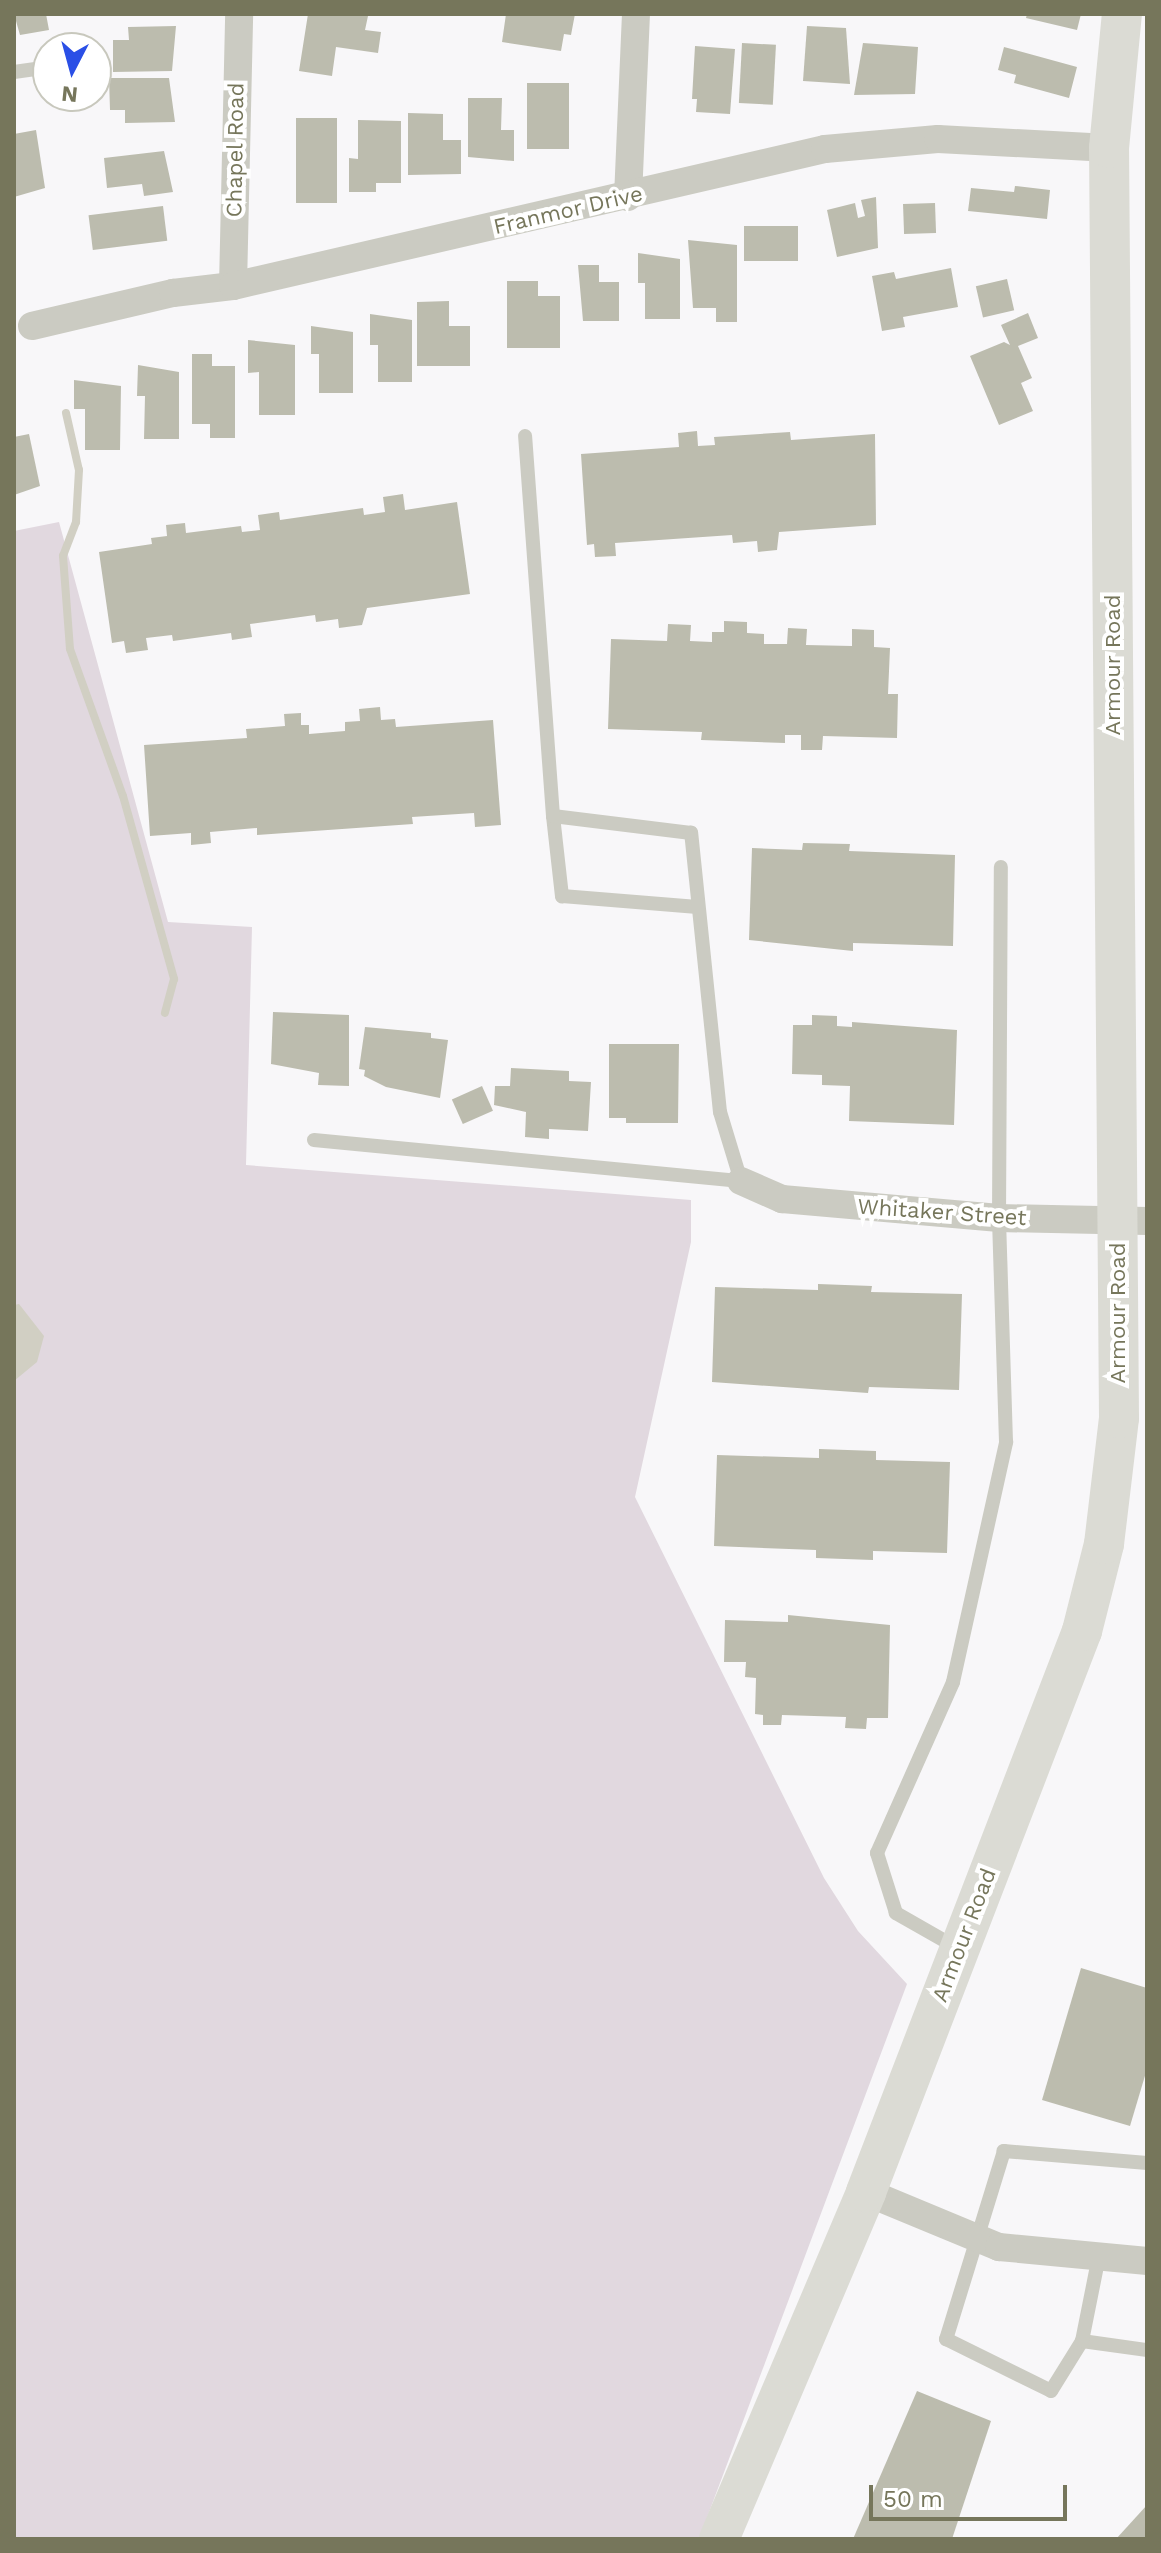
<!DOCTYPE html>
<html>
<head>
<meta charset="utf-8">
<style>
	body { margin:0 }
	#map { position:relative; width:1161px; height:2553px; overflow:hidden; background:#f8f7f9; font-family:"Work Sans",sans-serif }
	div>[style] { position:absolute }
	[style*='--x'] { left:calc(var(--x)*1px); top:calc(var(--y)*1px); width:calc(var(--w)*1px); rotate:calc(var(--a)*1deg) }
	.green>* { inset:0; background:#e1d8df }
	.water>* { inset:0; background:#d1cfc3 }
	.stream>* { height:8px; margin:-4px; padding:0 4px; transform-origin:4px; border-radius:4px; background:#d1cfc3 }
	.building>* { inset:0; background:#bcbcae; transform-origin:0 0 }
	.lane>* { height:14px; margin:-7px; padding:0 7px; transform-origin:7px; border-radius:7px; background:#cbcbc2 }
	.street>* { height:28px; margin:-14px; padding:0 14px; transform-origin:14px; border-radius:14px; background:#cbcbc2 }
	.secondary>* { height:40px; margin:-20px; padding:0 20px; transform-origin:20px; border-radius:20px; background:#dbdbd4 }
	span { translate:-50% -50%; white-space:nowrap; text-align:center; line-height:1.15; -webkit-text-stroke:8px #fff; paint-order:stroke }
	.street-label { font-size:22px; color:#76765b }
	.frame { position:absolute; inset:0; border:16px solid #76765b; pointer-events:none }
	.north { position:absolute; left:32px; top:32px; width:80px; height:80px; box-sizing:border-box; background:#fff; border:2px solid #c8c8bd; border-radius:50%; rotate:186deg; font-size:22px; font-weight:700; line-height:32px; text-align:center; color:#76765b }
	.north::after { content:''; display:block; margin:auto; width:28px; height:36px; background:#2a4fe6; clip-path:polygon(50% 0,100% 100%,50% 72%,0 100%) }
	.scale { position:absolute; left:869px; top:2485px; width:198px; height:36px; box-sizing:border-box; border:4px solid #76765b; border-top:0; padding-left:10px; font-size:24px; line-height:28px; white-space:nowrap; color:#76765b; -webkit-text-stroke:6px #fff; paint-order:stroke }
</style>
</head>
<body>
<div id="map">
	<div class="green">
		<i style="clip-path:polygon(59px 522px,168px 922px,252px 927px,246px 1165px,691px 1200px,691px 1242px,635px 1497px,824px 1878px,858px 1931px,907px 1984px,699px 2539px,14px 2539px,14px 531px)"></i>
	</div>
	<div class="water">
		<i style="clip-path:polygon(19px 1304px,44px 1336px,37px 1362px,14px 1381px,14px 1305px)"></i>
	</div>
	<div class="stream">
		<i style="--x:66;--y:413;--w:58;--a:77.2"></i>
		<i style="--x:79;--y:470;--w:52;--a:93.3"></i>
		<i style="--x:76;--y:522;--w:36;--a:111"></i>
		<i style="--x:63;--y:556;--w:93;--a:85.7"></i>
		<i style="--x:70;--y:649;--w:156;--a:70.2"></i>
		<i style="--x:123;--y:796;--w:190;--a:74.4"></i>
		<i style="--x:174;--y:979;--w:35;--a:105"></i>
	</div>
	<div class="building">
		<i style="clip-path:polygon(14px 14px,46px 14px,49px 30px,20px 35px)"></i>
		<i style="clip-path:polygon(308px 14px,368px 16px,365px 30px,381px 32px,378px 53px,336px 47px,332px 76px,299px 71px)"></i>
		<i style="clip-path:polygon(506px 14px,575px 14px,571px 35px,564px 34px,561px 51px,502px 42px)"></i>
		<i style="clip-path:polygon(1027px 14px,1081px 14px,1077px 30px,1026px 18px)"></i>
		<i style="clip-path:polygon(176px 26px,172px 71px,113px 72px,113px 40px,129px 40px,128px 27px)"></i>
		<i style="clip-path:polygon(807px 26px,846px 28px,850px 84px,803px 81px)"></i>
		<i style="left:742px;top:43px;width:34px;height:60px;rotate:3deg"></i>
		<i style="clip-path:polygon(863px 43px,918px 47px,915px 94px,854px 95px)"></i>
		<i style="clip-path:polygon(695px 46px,735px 49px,730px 114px,696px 112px,697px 99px,692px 99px)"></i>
		<i style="clip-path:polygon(1004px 47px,1077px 67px,1069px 98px,1014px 83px,1016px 75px,998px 70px)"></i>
		<i style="clip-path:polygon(109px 78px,169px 78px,175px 122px,125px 123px,125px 110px,110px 110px)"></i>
		<i style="left:527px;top:83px;width:42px;height:66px"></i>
		<i style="clip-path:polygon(468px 98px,502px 98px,501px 130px,514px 130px,514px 161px,468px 157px)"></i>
		<i style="clip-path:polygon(408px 113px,443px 114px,443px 140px,461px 140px,461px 174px,408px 175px)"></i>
		<i style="left:296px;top:118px;width:41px;height:85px"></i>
		<i style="clip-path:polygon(358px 120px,401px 121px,401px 183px,376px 183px,376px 192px,349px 192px,349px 158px,358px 159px)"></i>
		<i style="clip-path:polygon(36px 130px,45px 188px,14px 197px,14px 134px)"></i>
		<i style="clip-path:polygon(164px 151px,173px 192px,144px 196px,142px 184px,107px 188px,104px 158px)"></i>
		<i style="clip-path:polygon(1015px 186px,1050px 190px,1047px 219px,968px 211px,971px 188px,1014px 192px)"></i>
		<i style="clip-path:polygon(876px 197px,878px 248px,837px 257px,827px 210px,855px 203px,858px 218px,865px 216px,861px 200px)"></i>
		<i style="left:935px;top:203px;width:30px;height:32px;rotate:88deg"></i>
		<i style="left:163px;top:206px;width:35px;height:75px;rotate:83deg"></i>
		<i style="left:744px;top:226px;width:54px;height:35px"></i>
		<i style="clip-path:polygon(688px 240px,737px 245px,737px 322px,716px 322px,716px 308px,693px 308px)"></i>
		<i style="clip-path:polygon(638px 253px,680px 259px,680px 319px,645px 319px,645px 283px,638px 283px)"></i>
		<i style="clip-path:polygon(578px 265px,599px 265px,599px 282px,619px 282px,619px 321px,583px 321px)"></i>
		<i style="clip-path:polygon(951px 268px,958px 307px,903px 317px,905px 327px,882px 331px,872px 276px,894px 272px,896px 279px)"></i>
		<i style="left:1007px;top:279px;width:32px;height:32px;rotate:77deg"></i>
		<i style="clip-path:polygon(507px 281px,538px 281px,538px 296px,560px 296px,560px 348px,507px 348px)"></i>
		<i style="clip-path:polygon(449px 301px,449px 326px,470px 326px,470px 366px,417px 366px,417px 302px)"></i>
		<i style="clip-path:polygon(1028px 313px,1038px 338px,1018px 346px,1032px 378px,1021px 383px,1033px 411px,999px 425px,970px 356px,1004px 342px,1010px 345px,1001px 325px)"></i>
		<i style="clip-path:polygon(370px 314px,412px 320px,412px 382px,378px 382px,378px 345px,370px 345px)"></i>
		<i style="clip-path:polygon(311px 326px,353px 332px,353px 393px,319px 393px,319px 354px,311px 354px)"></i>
		<i style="clip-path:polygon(248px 340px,295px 345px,295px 415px,259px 415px,259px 372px,248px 373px)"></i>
		<i style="clip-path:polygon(192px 354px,212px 354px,212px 366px,235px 366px,235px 438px,210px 438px,210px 424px,192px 424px)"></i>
		<i style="clip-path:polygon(138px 365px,179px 372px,179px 439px,144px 439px,145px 396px,137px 396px)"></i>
		<i style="clip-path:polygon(74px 380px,121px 386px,120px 450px,85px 450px,85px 409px,74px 409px)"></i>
		<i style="clip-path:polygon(697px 431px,698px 446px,715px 445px,714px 437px,790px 432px,791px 440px,875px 434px,876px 525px,779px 532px,777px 550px,758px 552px,757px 541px,733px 543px,732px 535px,615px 543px,616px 556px,595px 557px,594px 544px,587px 545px,581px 454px,679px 447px,678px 433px)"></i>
		<i style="clip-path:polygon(29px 434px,40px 486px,14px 495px,14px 437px)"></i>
		<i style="clip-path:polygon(403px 494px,405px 510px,457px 502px,470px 594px,367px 608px,362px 625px,339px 628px,338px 619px,316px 622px,315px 615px,250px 624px,252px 637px,232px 640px,231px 633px,173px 641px,172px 635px,146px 638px,148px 650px,126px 653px,124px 641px,112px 643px,99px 552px,152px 544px,151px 538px,167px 536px,166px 525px,185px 523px,186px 533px,241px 526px,242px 532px,260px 530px,258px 515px,279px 512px,280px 520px,363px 508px,364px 515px,385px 512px,383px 497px)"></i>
		<i style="clip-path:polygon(724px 621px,747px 622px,747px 633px,764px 634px,764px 644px,787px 644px,788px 628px,807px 629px,806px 645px,852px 646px,852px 629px,874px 630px,874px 647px,890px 648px,888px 694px,898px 694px,897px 738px,823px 736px,822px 750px,801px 750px,801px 735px,785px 735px,785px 743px,701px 740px,702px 732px,608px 729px,611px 639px,667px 641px,668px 624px,691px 625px,690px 641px,712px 642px,712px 632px,724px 632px)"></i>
		<i style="clip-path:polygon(380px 707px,381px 720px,395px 719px,396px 727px,493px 720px,501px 825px,475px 827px,474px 813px,412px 817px,413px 824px,257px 835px,257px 828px,210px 832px,211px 843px,191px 845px,191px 833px,150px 836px,144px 745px,247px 738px,246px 729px,285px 726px,284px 714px,301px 713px,301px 725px,309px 725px,309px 734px,345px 731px,345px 722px,360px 721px,359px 709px)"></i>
		<i style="clip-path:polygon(803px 843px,850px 844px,849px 851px,955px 855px,953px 946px,853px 943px,853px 951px,749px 940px,752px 848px,802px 850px)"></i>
		<i style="clip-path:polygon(273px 1012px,349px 1015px,349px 1086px,318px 1085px,319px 1073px,271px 1064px)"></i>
		<i style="clip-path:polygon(812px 1015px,837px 1016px,837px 1026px,852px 1027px,852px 1022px,957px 1030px,954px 1125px,849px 1121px,850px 1086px,822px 1085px,822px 1075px,792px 1074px,793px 1025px,812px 1025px)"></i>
		<i style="clip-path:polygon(365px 1027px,431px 1033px,431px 1038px,448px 1040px,440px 1098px,386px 1087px,364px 1076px,365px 1070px,359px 1069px)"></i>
		<i style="clip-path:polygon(609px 1044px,679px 1044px,678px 1123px,626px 1123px,626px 1118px,609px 1118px)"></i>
		<i style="clip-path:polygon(511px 1068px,569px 1071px,569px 1081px,591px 1082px,588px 1131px,549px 1129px,549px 1139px,525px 1137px,526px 1112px,494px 1105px,495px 1086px,510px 1086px)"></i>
		<i style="left:482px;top:1086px;width:27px;height:33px;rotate:66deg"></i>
		<i style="clip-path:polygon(818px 1284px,872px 1286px,871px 1292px,962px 1294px,959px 1390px,869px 1387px,868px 1393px,712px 1382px,715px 1287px,818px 1290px)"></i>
		<i style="clip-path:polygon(819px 1449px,876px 1451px,876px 1460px,950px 1462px,947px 1553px,873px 1551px,873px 1560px,816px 1558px,816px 1550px,714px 1546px,717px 1455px,819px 1458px)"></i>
		<i style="clip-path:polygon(788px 1615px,890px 1625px,888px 1718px,867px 1718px,866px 1729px,845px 1728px,846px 1717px,782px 1715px,781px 1725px,763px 1725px,763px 1715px,755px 1714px,756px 1678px,745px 1677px,746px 1662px,724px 1662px,725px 1620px,788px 1622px)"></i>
		<i style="clip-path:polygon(1081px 1968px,1147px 1988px,1147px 2069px,1130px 2126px,1042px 2100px)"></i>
		<i style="clip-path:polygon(917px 2391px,991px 2421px,952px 2539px,853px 2539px)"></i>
		<i style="clip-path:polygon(1147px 2505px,1147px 2539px,1116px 2539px)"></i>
	</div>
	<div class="lane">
		<i style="--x:14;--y:72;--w:34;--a:-8"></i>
		<i style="--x:553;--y:816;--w:81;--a:83.6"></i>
		<i style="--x:562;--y:896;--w:136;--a:4.6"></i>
		<i style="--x:314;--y:1140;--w:429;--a:5.5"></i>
		<i style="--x:741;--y:1181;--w:72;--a:-106.9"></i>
		<i style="--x:720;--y:1112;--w:281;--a:-95.9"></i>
		<i style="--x:691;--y:833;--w:139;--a:-173"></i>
		<i style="--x:553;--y:816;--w:381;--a:-94.2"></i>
		<i style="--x:959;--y:1949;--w:73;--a:-150.3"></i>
		<i style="--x:896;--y:1913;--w:63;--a:-107.6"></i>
		<i style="--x:877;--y:1853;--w:187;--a:-66"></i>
		<i style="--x:953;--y:1682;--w:246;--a:-77.5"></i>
		<i style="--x:1006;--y:1442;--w:224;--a:-91.8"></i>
		<i style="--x:999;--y:1218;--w:351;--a:-89.7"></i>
		<i style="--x:1147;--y:2163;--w:144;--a:-175.2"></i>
		<i style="--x:1004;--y:2151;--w:197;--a:107.1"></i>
		<i style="--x:946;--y:2339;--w:117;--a:26.3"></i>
		<i style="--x:1051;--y:2391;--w:59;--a:-58.2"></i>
		<i style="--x:1082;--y:2341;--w:66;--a:7.9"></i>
		<i style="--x:1082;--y:2341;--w:87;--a:-78.7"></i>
	</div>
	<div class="street">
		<i style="--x:628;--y:197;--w:183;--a:-87.5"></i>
		<i style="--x:233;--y:286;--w:272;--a:-88.7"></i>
		<i style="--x:32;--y:326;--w:145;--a:-13.2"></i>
		<i style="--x:173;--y:293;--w:60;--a:-6.7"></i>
		<i style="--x:233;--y:286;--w:608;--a:-13.03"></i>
		<i style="--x:825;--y:149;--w:113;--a:-5.1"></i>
		<i style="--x:938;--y:139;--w:171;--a:3"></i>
		<i style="--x:741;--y:1181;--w:45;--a:23.7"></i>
		<i style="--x:782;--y:1199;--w:218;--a:5"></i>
		<i style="--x:999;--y:1218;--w:148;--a:1.2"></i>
		<i style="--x:866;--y:2192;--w:144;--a:22.5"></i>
		<i style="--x:999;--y:2247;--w:149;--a:5.4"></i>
	</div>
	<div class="secondary">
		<i style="--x:719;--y:2539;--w:377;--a:-67"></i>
		<i style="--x:866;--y:2192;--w:601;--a:-68.94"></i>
		<i style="--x:1082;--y:1631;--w:90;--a:-75.8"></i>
		<i style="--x:1104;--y:1544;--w:127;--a:-83.2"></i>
		<i style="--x:1119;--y:1418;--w:1270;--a:-90.45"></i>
		<i style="--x:1109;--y:148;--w:135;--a:-84.5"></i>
	</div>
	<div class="street-label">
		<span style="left:235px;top:150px;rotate:-89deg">Chapel Road</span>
		<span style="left:568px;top:210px;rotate:-13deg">Franmor Drive</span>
		<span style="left:1113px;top:665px;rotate:-90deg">Armour Road</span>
		<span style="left:942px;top:1212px;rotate:4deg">Whitaker Street</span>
		<span style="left:1118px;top:1313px;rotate:-90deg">Armour Road</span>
		<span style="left:964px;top:1935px;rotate:-69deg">Armour Road</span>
	</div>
	<div class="frame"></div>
	<div class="north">N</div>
	<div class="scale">50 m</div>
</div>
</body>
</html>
